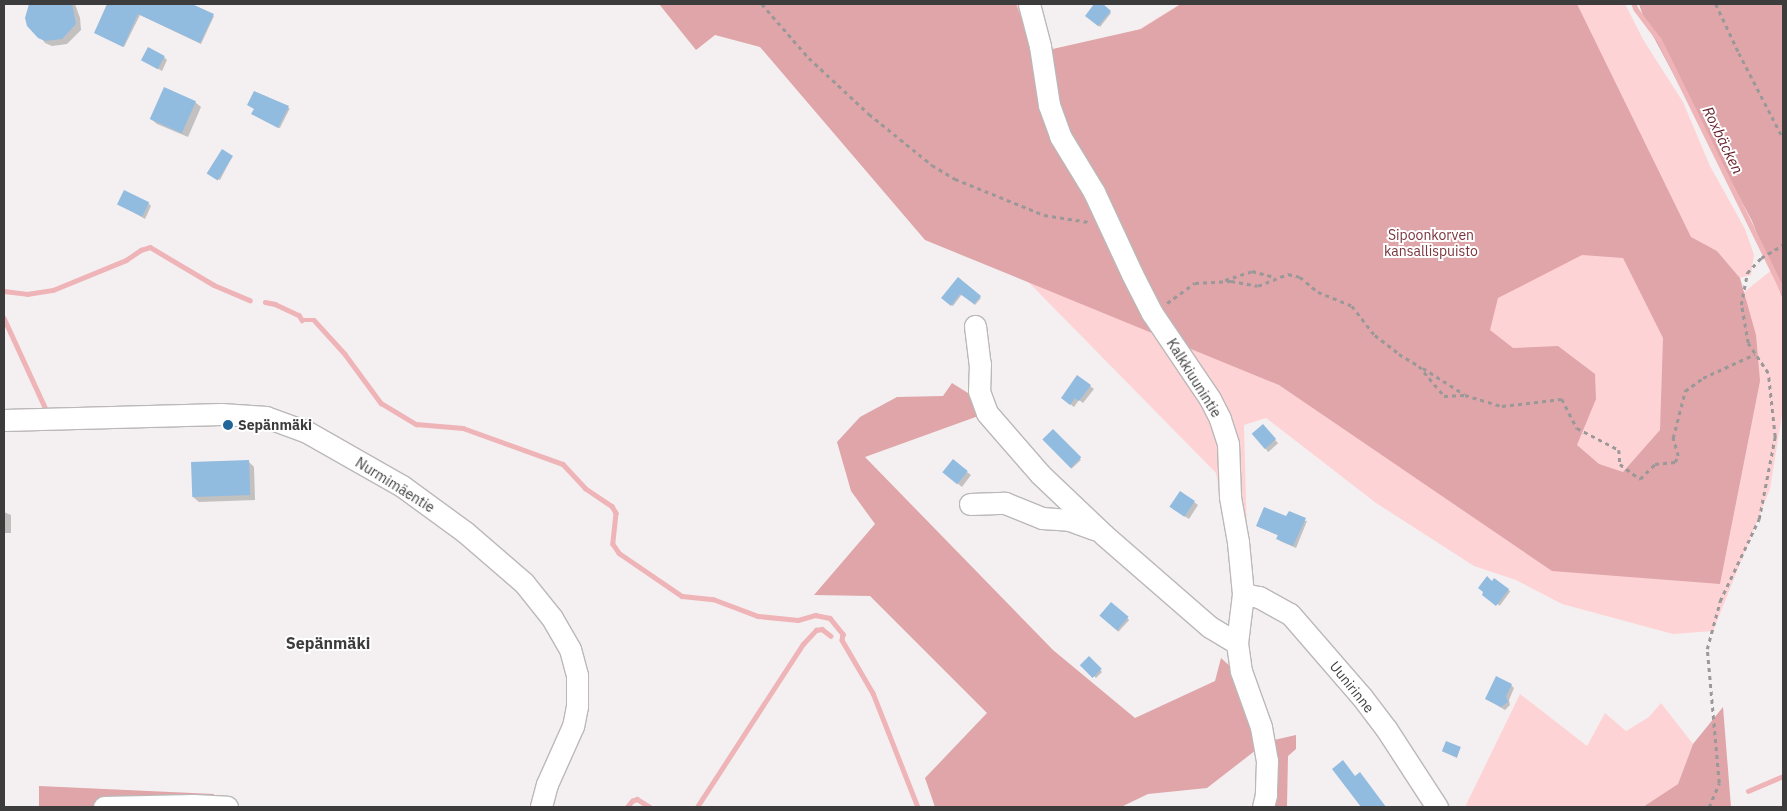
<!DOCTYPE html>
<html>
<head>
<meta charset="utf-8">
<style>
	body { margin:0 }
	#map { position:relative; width:1787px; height:811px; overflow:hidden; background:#f4f0f1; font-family:"IBM Plex Sans",sans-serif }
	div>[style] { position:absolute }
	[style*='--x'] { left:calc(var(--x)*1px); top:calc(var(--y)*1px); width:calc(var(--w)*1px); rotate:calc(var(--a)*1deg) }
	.green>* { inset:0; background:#fed3d5 }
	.forest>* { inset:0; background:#dfa5a8 }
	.shadow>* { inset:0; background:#0003; transform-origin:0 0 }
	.stream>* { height:4.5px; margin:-2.25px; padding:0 2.25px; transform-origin:2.25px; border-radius:2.25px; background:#eeb4b7 }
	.building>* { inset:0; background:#92bbe0; transform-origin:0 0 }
	.path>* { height:2.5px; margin-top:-1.25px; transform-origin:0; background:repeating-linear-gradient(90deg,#9a9898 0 4px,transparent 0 8px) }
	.roads { filter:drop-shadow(1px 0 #bcb8b8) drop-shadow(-1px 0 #bcb8b8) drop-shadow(0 1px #bcb8b8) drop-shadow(0 -1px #bcb8b8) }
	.minor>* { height:21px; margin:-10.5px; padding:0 10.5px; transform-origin:10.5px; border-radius:10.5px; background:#fff }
	.dots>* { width:14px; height:14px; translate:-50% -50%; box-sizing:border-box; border:2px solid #fff; border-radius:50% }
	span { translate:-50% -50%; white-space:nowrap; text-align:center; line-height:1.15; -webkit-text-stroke:4px #fff; paint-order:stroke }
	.park-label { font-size:14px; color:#7a343b }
	.street-label { font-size:14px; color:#3d3c3c }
	.poi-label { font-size:14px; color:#3d3c3c; font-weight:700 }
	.left { translate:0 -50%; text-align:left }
	.water-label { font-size:15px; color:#611d27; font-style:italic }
	.quarter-label { font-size:16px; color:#3d3c3c; font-weight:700 }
	.frame { position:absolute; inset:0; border:5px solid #3d3c3c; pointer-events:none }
</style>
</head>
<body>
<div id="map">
	<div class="green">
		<i style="clip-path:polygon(751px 4px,1028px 4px,1056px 81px,1180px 4px,1625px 4px,1644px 41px,1683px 102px,1710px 166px,1745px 229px,1754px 255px,1751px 275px,1740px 278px,1717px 251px,1702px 244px,1744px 292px,1783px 261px,1783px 409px,1770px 489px,1713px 631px,1673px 634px,1562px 604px,1516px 580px,1474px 566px,1376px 503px,1266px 418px,1244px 425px,1248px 572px,1238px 576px,1216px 473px,984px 237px)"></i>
		<i style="clip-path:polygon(1520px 694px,1587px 746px,1605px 713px,1626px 731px,1649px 717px,1661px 703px,1693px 744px,1678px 784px,1643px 807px,1465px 807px)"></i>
	</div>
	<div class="forest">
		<i style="clip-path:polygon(evenodd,659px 4px,1016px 4px,1035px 53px,1141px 29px,1181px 4px,1577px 4px,1691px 237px,1717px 251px,1740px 278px,1756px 335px,1760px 381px,1720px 584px,1552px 571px,1279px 385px,925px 240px,760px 47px,715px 35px,696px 50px,659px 4px,1582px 255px,1623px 258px,1663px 338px,1660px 430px,1623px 472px,1599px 464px,1577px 445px,1596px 399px,1595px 374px,1558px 346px,1513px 348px,1490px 330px,1498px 298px,1582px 255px)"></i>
		<i style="clip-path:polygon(1639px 4px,1783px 4px,1783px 299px,1752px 221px,1644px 19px)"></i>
		<i style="clip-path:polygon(952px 383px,995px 410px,865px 457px,1053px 650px,1135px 718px,1215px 681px,1221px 658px,1233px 669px,1256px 750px,1207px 788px,1148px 794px,1121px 807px,935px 807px,925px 778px,987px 713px,870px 596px,814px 595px,875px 524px,851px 491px,837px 442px,860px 417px,897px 397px,943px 396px)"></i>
		<i style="clip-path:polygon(1723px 707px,1731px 807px,1643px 807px,1678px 784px,1693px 744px)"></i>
		<i style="clip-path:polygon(1296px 735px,1296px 749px,1288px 756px,1287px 807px,1266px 807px,1275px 764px,1274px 740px)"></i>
		<i style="clip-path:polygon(39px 786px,214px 794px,214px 807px,39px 807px)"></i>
	</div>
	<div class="shadow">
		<i style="clip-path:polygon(31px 4px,75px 4px,80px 18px,81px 30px,67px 44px,52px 46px,45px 43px,27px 18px)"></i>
		<i style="clip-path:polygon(109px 4px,189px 4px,214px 16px,201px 44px,140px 15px,124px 47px,95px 32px)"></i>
		<i style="clip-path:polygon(1096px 4px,1101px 4px,1111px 13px,1100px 27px,1086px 16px)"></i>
		<i style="clip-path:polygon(164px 57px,167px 60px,162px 71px,143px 60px)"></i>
		<i style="left:263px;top:95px;width:30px;height:22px;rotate:27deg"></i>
		<i style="clip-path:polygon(195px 102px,201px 107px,188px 137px,157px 124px,151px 119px)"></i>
		<i style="clip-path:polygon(232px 157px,220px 180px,211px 175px)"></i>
		<i style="clip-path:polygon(148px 203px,151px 206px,145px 219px,119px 204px)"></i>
		<i style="clip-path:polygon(958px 279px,981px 298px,975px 305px,962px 294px,953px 306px,943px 298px)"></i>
		<i style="clip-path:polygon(1090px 386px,1094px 389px,1083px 403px,1079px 400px,1074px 407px,1066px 401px)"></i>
		<i style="left:1263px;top:426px;width:23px;height:13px;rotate:49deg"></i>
		<i style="left:1053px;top:430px;width:41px;height:13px;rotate:47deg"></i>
		<i style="clip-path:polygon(248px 461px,254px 467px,255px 500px,199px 502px,193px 497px)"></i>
		<i style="clip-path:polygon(967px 472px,971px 475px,962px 487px,947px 475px)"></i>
		<i style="clip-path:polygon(1194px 502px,1198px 505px,1189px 519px,1175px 510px)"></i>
		<i style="clip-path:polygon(4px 512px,11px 515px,11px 533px,4px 533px)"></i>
		<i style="clip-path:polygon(1287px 518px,1307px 521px,1296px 548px,1280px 541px,1279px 536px,1257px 526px)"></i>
		<i style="left:1495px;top:580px;width:19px;height:18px;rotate:36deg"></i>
		<i style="left:1111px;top:603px;width:25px;height:16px;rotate:43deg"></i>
		<i style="clip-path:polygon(1089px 658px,1102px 672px,1096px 678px,1082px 665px)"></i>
		<i style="clip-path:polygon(1511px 685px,1514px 688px,1509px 700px,1510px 705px,1505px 710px,1486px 699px)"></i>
		<i style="clip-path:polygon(1460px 748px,1457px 758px,1444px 752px)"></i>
	</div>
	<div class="stream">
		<i style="--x:1634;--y:4;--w:5;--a:68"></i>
		<i style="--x:1636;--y:9;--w:38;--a:53"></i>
		<i style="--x:1659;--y:39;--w:281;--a:63.8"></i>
		<i style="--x:4;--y:291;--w:23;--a:7"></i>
		<i style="--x:27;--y:294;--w:26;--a:-9"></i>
		<i style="--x:53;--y:290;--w:79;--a:-22.3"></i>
		<i style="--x:126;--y:260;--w:18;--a:-34"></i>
		<i style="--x:141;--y:250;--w:9;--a:-18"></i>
		<i style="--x:150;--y:247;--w:74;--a:30.7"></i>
		<i style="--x:214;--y:285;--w:39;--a:23"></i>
		<i style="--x:265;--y:302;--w:10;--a:11"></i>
		<i style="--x:275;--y:304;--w:26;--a:25"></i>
		<i style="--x:299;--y:315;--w:6;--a:59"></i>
		<i style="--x:302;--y:320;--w:12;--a:0"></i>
		<i style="--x:314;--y:320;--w:46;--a:47.6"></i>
		<i style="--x:345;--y:354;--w:61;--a:53.7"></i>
		<i style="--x:381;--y:403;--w:41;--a:31"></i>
		<i style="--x:416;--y:424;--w:47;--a:4.9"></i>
		<i style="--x:463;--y:428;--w:106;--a:19.8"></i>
		<i style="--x:563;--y:464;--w:33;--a:47"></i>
		<i style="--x:585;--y:488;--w:32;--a:34"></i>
		<i style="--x:612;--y:506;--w:8;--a:60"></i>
		<i style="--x:616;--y:513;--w:31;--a:96"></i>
		<i style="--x:613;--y:544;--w:11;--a:56"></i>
		<i style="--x:619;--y:553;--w:76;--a:34.3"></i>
		<i style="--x:682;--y:596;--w:31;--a:6"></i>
		<i style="--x:713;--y:599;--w:48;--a:20.7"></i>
		<i style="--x:758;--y:616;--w:40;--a:5.7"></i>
		<i style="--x:798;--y:620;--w:18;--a:-16"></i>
		<i style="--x:815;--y:615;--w:15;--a:11"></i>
		<i style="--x:830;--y:618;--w:21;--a:51"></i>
		<i style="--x:843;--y:634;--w:6;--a:99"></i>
		<i style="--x:842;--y:640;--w:61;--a:59.7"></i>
		<i style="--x:873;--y:693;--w:123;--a:68.5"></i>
		<i style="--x:4;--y:318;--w:98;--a:65.3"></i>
		<i style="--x:1748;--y:791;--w:38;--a:-23"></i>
		<i style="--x:627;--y:807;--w:8;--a:-50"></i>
		<i style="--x:632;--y:801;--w:5;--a:-22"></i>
		<i style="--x:637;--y:799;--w:15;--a:32"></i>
		<i style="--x:697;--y:807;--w:194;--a:-57"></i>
		<i style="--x:803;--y:644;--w:19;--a:-47"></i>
		<i style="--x:816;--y:630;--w:6;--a:-9"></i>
		<i style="--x:822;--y:629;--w:11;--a:38"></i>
	</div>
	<div class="building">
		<i style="clip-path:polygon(29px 4px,72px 4px,76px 24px,62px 39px,45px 41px,38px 38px,27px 26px,25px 18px)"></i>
		<i style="clip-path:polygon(107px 4px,192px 4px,214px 14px,200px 43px,138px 14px,123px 47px,94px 33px)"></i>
		<i style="clip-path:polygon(1094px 4px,1103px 4px,1111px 11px,1098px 26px,1085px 16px)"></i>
		<i style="left:148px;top:47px;width:19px;height:15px;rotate:28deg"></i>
		<i style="left:164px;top:87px;width:35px;height:35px;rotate:24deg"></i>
		<i style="clip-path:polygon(254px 91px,289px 106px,278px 128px,251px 114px,254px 109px,247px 105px)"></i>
		<i style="left:222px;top:149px;width:13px;height:29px;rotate:32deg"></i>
		<i style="left:124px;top:190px;width:28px;height:16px;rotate:26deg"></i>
		<i style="clip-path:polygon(958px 277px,981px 296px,974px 304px,960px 294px,951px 306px,941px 298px)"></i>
		<i style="clip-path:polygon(1077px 375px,1091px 385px,1079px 401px,1075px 398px,1070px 405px,1061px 398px)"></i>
		<i style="left:1263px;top:424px;width:20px;height:15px;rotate:49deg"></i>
		<i style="left:1053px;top:429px;width:40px;height:15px;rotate:45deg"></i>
		<i style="left:953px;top:459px;width:19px;height:17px;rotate:39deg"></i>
		<i style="left:249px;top:460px;width:35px;height:58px;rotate:88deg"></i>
		<i style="left:1180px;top:491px;width:18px;height:19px;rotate:34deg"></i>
		<i style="clip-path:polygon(1264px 507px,1286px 516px,1289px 511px,1306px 518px,1293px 546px,1276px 539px,1278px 535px,1256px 526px)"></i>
		<i style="clip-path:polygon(1487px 576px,1492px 581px,1494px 578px,1509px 589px,1496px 606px,1482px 595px,1483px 592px,1478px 588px)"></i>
		<i style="left:1111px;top:602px;width:23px;height:18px;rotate:40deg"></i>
		<i style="left:1089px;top:656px;width:18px;height:13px;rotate:45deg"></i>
		<i style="clip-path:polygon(1496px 676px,1512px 684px,1506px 696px,1508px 702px,1501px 707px,1485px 699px)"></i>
		<i style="left:1446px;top:741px;width:16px;height:11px;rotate:22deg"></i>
		<i style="clip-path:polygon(1343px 760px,1355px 776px,1360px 772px,1386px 807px,1361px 807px,1332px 769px)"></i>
	</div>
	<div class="path">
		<i style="--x:762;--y:4;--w:72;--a:49"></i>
		<i style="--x:809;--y:58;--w:82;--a:43"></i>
		<i style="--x:869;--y:114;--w:81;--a:39"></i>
		<i style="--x:932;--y:165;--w:27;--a:31"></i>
		<i style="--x:955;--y:179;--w:96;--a:22"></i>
		<i style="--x:1044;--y:215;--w:45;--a:9"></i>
		<i style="--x:1716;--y:4;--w:54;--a:64.9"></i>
		<i style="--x:1739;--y:53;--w:96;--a:62.6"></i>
		<i style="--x:1225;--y:280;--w:28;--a:-18"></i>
		<i style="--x:1252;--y:271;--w:24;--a:15"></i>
		<i style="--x:1167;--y:303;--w:34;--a:-36"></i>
		<i style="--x:1195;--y:283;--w:36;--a:-3"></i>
		<i style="--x:1231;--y:281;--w:27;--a:10"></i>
		<i style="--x:1258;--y:286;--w:32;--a:-22"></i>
		<i style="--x:1288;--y:274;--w:12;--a:14"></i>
		<i style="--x:1300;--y:277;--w:23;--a:40"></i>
		<i style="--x:1318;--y:292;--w:37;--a:22"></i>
		<i style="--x:1352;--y:306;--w:37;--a:52"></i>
		<i style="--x:1375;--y:335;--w:31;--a:38"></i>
		<i style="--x:1399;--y:354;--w:23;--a:31"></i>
		<i style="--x:1419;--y:366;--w:39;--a:50"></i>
		<i style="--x:1444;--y:396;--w:21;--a:-3"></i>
		<i style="--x:1465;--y:395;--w:39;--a:17"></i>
		<i style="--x:1502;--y:406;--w:60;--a:-6.7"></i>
		<i style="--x:1562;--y:399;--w:33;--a:63"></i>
		<i style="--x:1577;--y:428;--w:47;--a:27.6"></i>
		<i style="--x:1619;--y:450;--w:14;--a:86"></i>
		<i style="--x:1620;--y:464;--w:25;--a:37"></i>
		<i style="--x:1640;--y:479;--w:21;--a:-45"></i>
		<i style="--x:1655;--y:464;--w:20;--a:-6"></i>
		<i style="--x:1675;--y:462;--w:7;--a:-63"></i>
		<i style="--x:1678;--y:456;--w:19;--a:-106"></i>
		<i style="--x:1673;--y:438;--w:49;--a:-75.7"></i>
		<i style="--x:1685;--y:391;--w:22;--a:-36"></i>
		<i style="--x:1703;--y:378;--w:57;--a:-24.8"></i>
		<i style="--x:1423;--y:368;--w:49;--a:32.4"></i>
		<i style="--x:1709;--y:807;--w:26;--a:-67"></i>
		<i style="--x:1719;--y:783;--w:135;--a:-95.1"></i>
		<i style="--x:1707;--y:649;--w:50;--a:-74.8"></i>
		<i style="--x:1720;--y:601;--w:91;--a:-64.6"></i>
		<i style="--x:1759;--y:519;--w:84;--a:-79"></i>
		<i style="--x:1775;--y:437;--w:64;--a:-96.2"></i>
		<i style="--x:1768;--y:373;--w:36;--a:-124"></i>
		<i style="--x:1748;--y:343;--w:39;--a:-100"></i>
		<i style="--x:1741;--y:305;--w:33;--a:-79"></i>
		<i style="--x:1747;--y:273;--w:21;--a:-47"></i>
		<i style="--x:1761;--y:258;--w:26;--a:-31"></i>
	</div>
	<div class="roads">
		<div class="minor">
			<i style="--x:1029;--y:4;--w:43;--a:75.3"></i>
			<i style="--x:1040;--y:46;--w:60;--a:81.3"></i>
			<i style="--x:1049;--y:105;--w:33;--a:70"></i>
			<i style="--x:1060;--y:136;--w:66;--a:58.7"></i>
			<i style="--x:1094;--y:192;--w:90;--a:65.1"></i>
			<i style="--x:1132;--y:274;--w:44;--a:62.9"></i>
			<i style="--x:1152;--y:313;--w:104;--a:56"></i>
			<i style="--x:1210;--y:399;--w:22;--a:63"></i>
			<i style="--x:1220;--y:419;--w:26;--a:72"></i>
			<i style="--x:1228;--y:444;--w:53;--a:87.8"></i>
			<i style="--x:1230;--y:497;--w:46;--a:79.9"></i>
			<i style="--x:1238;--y:542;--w:52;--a:84.5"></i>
			<i style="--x:1243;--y:594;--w:49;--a:97"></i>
			<i style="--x:1237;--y:643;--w:28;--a:82"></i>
			<i style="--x:1241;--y:671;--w:59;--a:70.3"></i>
			<i style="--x:1261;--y:727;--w:35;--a:80"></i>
			<i style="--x:1267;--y:761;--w:34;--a:92"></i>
			<i style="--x:1266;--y:795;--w:12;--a:104"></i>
			<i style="--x:975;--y:326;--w:38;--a:83"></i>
			<i style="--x:980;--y:364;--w:27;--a:92"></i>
			<i style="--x:979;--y:391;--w:23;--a:70"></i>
			<i style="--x:987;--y:413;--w:81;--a:49"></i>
			<i style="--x:1040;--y:474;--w:88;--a:43.6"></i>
			<i style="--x:1104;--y:535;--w:140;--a:41"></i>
			<i style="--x:1210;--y:627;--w:31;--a:31"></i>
			<i style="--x:4;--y:420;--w:217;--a:-1.6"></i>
			<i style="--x:221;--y:414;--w:45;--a:3.8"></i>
			<i style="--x:266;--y:417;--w:44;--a:20.1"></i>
			<i style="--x:307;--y:432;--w:109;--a:29.6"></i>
			<i style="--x:402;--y:486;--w:78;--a:36.1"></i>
			<i style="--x:465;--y:532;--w:78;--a:40.8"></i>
			<i style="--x:524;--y:583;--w:45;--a:51.3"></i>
			<i style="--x:552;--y:618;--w:36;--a:60"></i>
			<i style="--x:570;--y:649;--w:27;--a:75"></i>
			<i style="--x:577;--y:675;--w:31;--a:90"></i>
			<i style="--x:577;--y:706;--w:20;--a:101"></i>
			<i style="--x:573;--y:726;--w:64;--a:114.1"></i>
			<i style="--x:547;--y:784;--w:24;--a:105"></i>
			<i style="--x:970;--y:504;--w:35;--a:-2"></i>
			<i style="--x:1005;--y:503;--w:40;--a:22"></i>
			<i style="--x:1042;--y:518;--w:27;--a:4"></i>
			<i style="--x:1069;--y:520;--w:27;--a:20"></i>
			<i style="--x:1243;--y:594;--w:16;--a:11"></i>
			<i style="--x:1259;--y:597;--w:35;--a:29"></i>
			<i style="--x:1290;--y:614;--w:110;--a:49.1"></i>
			<i style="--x:1362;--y:697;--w:41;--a:52.9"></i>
			<i style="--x:1387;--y:730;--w:92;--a:57"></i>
			<i style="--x:104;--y:807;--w:89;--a:-1.3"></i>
			<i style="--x:193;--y:805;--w:34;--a:3"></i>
		</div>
	</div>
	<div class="dots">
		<i style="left:228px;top:425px;background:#21669b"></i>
	</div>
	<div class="park-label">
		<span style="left:1431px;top:243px">Sipoonkorven<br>kansallispuisto</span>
	</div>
	<div class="street-label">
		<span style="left:1194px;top:378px;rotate:58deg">Kalkkiuunintie</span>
		<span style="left:395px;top:485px;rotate:32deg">Nurmimäentie</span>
		<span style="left:1352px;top:687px;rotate:51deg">Uunirinne</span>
	</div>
	<div class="poi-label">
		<span class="left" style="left:238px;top:425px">Sepänmäki</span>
	</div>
	<div class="water-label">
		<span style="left:1723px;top:140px;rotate:64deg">Roxbäcken</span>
	</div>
	<div class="quarter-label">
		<span style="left:328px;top:643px">Sepänmäki</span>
	</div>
	<div class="frame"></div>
</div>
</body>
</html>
